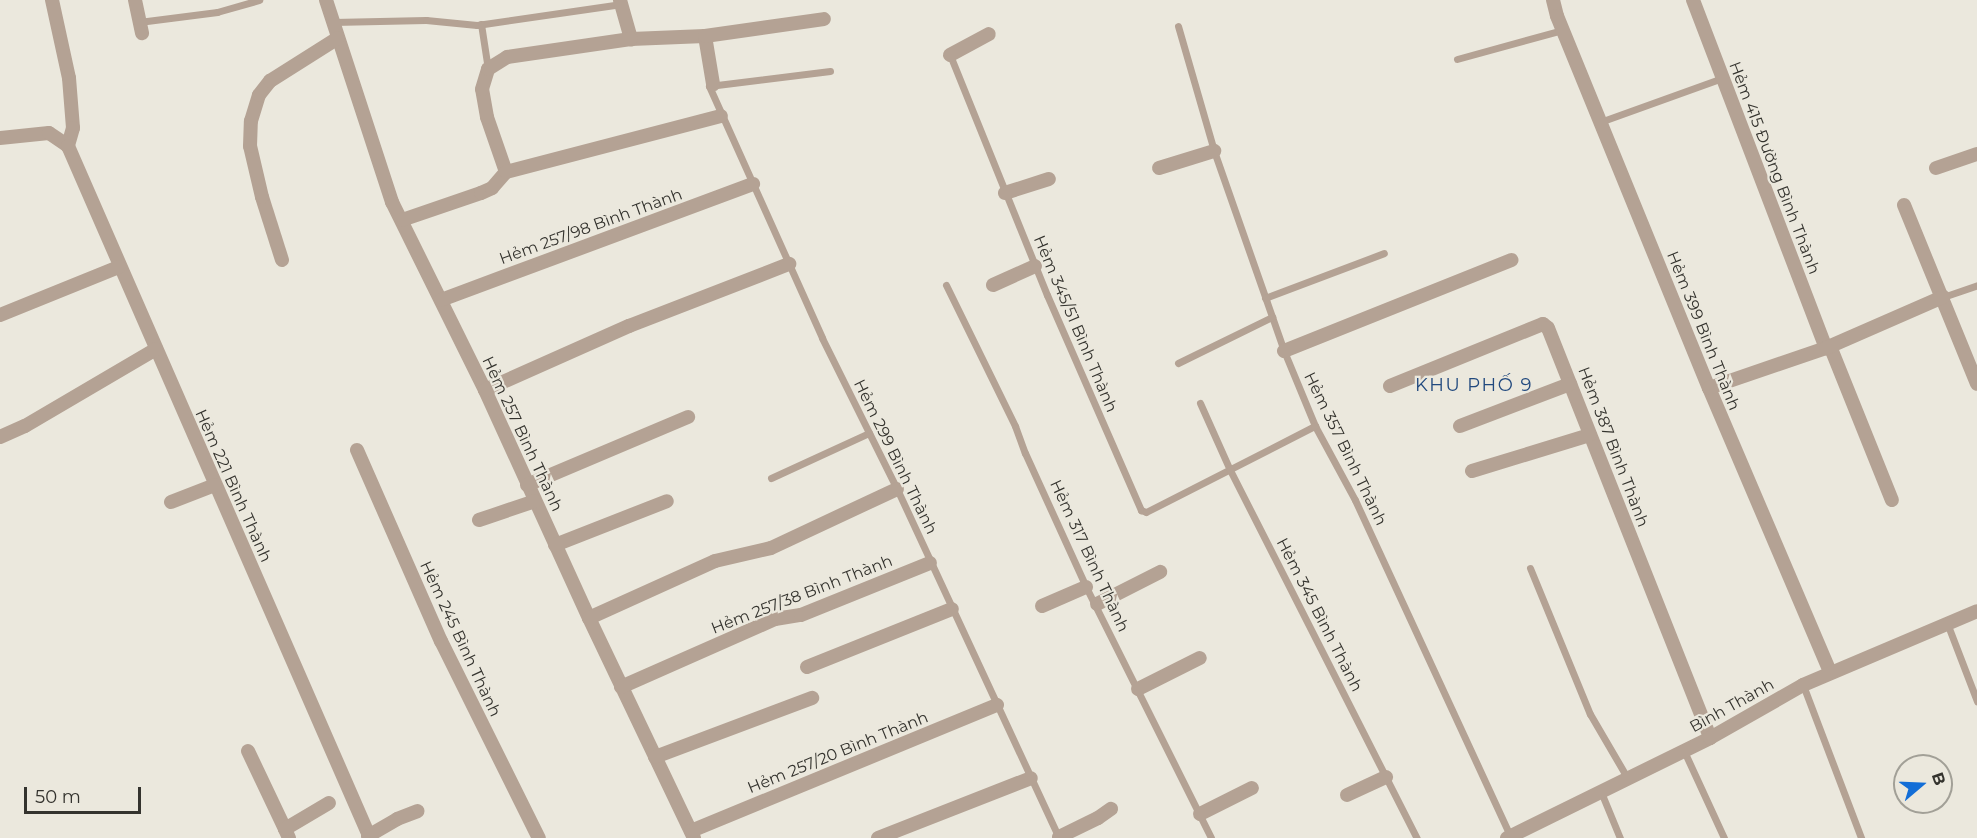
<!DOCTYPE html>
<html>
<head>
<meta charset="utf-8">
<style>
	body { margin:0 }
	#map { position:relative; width:1977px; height:838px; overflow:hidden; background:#ebe8dd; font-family:Montserrat,sans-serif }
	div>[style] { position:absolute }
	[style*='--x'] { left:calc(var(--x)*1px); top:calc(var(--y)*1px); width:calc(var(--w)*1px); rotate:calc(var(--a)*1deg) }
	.lane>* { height:7px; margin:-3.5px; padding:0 3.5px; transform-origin:3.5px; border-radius:3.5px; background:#b4a294 }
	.street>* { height:14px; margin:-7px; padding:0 7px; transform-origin:7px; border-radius:7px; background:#b4a294 }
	span { translate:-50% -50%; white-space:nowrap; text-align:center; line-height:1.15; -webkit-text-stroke:4.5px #ebe8dd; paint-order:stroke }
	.street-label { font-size:16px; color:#34332e }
	.neighbourhood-label { font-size:18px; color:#21497e; letter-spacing:1.5px }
	.north { position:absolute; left:1893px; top:754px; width:60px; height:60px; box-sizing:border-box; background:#ebe8dd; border:2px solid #a2a097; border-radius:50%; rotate:71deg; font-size:16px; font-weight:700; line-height:24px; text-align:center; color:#34332e }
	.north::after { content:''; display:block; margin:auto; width:21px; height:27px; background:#136ed7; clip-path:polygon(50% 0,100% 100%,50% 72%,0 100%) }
	.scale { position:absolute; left:24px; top:787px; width:117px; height:27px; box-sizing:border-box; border:3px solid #34332e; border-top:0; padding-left:8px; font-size:18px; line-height:21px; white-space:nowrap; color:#34332e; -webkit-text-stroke:4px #ebe8dd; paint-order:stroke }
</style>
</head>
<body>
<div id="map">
	<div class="lane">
		<i style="--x:139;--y:22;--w:79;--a:-7.3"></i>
		<i style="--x:217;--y:12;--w:44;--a:-15.9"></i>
		<i style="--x:333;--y:22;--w:93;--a:-1.2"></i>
		<i style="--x:426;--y:20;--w:51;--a:5.6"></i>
		<i style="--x:477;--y:25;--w:146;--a:-8.3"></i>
		<i style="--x:481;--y:24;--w:46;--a:81.2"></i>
		<i style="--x:1178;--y:26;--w:130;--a:73.9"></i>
		<i style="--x:1214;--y:151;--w:212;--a:70.7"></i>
		<i style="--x:1284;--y:351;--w:81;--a:67.5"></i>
		<i style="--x:1315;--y:426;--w:84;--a:61.6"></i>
		<i style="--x:1355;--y:500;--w:372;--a:65.2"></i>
		<i style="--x:950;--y:55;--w:259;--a:68"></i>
		<i style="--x:1047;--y:295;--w:235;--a:66.4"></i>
		<i style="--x:1141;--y:510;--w:5;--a:22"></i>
		<i style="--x:1146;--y:512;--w:190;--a:-27"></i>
		<i style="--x:1457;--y:59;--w:109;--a:-15.4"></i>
		<i style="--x:830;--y:71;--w:122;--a:172.9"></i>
		<i style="--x:709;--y:86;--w:276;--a:65.8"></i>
		<i style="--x:822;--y:338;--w:169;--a:63.6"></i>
		<i style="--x:897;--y:489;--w:385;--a:65.1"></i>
		<i style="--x:1600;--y:122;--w:130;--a:-19.8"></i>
		<i style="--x:946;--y:285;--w:157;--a:63.9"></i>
		<i style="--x:1015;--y:426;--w:29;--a:70"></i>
		<i style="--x:1025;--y:453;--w:147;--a:65.5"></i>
		<i style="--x:1086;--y:587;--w:280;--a:63.5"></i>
		<i style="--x:1943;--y:297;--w:36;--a:-19"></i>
		<i style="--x:1265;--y:298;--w:127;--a:-20.7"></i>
		<i style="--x:1178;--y:363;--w:105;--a:-26.1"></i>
		<i style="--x:1200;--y:403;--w:73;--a:65.9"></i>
		<i style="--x:1230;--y:470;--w:413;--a:63.1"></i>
		<i style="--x:771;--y:478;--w:108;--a:-24.7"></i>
		<i style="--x:1530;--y:568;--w:158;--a:67.7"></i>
		<i style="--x:1590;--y:714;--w:75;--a:59.7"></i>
		<i style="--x:1947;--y:623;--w:84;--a:69"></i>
		<i style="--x:1803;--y:685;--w:164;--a:69.2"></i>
		<i style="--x:1684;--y:751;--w:96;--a:65.3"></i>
		<i style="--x:1601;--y:792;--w:50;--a:67.6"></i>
	</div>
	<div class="street">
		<i style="--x:52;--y:0;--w:80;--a:77.7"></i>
		<i style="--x:69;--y:78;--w:50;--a:85.4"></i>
		<i style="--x:73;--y:128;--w:19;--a:106"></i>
		<i style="--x:135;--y:0;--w:34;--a:78"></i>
		<i style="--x:326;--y:0;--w:213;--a:71.9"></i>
		<i style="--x:392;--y:202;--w:210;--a:63.7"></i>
		<i style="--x:485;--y:390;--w:251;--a:65.5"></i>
		<i style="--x:589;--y:618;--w:244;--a:64.5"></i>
		<i style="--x:620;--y:0;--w:41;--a:74.2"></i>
		<i style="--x:631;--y:39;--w:74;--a:-2.3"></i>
		<i style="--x:705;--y:36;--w:49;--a:80.5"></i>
		<i style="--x:1553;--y:0;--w:16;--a:76"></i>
		<i style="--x:1557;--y:16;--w:402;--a:67.8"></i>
		<i style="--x:1709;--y:388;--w:309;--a:66.9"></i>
		<i style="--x:1693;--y:0;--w:373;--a:69.1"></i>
		<i style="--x:705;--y:36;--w:120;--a:-8.1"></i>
		<i style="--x:950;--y:55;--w:44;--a:-28.3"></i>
		<i style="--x:0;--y:138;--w:49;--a:-5.8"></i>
		<i style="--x:49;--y:133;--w:23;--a:34"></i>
		<i style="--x:68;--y:146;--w:755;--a:66.42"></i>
		<i style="--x:1159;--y:168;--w:58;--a:-17.2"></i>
		<i style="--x:1936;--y:168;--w:43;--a:-18.9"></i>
		<i style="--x:506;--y:172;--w:58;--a:-109.1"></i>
		<i style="--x:487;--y:117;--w:28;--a:-100"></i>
		<i style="--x:482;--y:89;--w:21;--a:-73"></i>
		<i style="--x:488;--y:69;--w:22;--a:-32"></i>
		<i style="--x:507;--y:57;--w:125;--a:-8.3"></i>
		<i style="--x:1005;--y:193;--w:46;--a:-17.7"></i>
		<i style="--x:1904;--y:205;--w:193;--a:67.8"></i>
		<i style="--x:402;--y:220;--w:83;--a:-18.9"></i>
		<i style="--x:481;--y:193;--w:12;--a:-24"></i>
		<i style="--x:492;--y:188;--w:21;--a:-49"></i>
		<i style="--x:506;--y:172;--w:222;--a:-14.6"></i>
		<i style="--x:282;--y:260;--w:66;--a:-107.6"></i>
		<i style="--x:262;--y:197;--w:52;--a:-103.2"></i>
		<i style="--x:250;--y:146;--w:25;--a:-88"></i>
		<i style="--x:251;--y:121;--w:27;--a:-73"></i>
		<i style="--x:259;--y:95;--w:18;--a:-52"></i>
		<i style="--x:270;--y:81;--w:80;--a:-32.3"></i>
		<i style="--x:993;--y:285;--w:46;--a:-24.3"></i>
		<i style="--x:441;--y:300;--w:333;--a:-20.4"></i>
		<i style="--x:0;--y:315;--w:128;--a:-22"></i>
		<i style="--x:1830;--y:346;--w:166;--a:68.1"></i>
		<i style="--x:1284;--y:351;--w:245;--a:-21.8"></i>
		<i style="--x:1390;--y:386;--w:165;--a:-22.1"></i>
		<i style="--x:1543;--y:324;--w:6;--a:39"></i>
		<i style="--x:1548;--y:328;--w:441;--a:68.4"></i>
		<i style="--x:1709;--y:388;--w:124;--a:-18.9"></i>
		<i style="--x:1826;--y:348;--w:128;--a:-23.6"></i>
		<i style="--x:485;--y:390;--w:158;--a:-24"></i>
		<i style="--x:629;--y:326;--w:172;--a:-21.2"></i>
		<i style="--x:1460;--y:426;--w:118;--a:-20.9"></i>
		<i style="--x:0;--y:437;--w:27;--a:-24"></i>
		<i style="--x:25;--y:426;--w:152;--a:-30.4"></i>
		<i style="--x:357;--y:450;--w:209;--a:66.3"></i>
		<i style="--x:441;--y:641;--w:220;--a:63.6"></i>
		<i style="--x:1472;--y:471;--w:123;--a:-17"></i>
		<i style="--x:527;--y:485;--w:175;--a:-22.9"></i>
		<i style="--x:171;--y:502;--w:47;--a:-21.1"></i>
		<i style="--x:479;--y:520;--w:59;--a:-18.7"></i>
		<i style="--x:555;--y:545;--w:120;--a:-21.4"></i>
		<i style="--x:1097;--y:604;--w:71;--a:-26.9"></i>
		<i style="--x:1042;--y:606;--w:48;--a:-23.4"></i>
		<i style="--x:589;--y:618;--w:138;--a:-24.3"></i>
		<i style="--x:715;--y:561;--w:57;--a:-13.1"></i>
		<i style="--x:771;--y:548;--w:139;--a:-25.1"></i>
		<i style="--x:807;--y:667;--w:156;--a:-21.8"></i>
		<i style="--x:621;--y:687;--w:168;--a:-23.8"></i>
		<i style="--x:775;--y:619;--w:26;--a:-9"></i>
		<i style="--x:801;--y:615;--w:139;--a:-22"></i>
		<i style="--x:1138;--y:689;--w:69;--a:-26.6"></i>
		<i style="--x:248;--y:751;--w:86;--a:64.6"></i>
		<i style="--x:655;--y:757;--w:168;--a:-20.6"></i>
		<i style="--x:1347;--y:795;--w:43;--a:-24.8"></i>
		<i style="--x:1200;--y:814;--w:58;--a:-26.6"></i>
		<i style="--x:691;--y:831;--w:331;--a:-22.4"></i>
		<i style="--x:368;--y:836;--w:34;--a:-30"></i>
		<i style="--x:397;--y:819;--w:22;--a:-21"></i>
		<i style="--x:1059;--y:837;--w:43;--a:-26"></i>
		<i style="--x:1098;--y:818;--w:16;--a:-35"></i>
		<i style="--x:289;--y:838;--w:10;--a:-114"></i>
		<i style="--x:285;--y:829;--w:51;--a:-30.6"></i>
		<i style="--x:878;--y:838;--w:164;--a:-21.4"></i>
		<i style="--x:1507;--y:838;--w:226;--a:-26.2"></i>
		<i style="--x:1710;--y:738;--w:107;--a:-29.7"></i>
		<i style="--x:1803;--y:685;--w:189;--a:-23"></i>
	</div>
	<div class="street-label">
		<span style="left:1774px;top:168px;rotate:69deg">Hẻm 415 Đường Bình Thành</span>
		<span style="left:591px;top:227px;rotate:-20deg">Hẻm 257/98 Bình Thành</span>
		<span style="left:1075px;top:324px;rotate:67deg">Hẻm 345/51 Bình Thành</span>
		<span style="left:1703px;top:331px;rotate:68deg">Hẻm 399 Bình Thành</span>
		<span style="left:522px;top:434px;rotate:65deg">Hẻm 257 Bình Thành</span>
		<span style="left:1613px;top:447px;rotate:69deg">Hẻm 387 Bình Thành</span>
		<span style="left:1345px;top:449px;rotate:64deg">Hẻm 357 Bình Thành</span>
		<span style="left:895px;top:457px;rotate:64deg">Hẻm 299 Bình Thành</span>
		<span style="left:233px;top:486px;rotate:66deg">Hẻm 221 Bình Thành</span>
		<span style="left:1089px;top:556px;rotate:65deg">Hẻm 317 Bình Thành</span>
		<span style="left:802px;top:595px;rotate:-21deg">Hẻm 257/38 Bình Thành</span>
		<span style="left:1319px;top:615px;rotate:63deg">Hẻm 345 Bình Thành</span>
		<span style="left:460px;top:639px;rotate:65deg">Hẻm 245 Bình Thành</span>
		<span style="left:1732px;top:706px;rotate:-29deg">Bình Thành</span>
		<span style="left:838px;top:753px;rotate:-22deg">Hẻm 257/20 Bình Thành</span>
	</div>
	<div class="neighbourhood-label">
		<span style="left:1474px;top:385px">KHU PHỐ 9</span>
	</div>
	<div class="north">B</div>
	<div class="scale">50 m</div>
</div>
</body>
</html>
